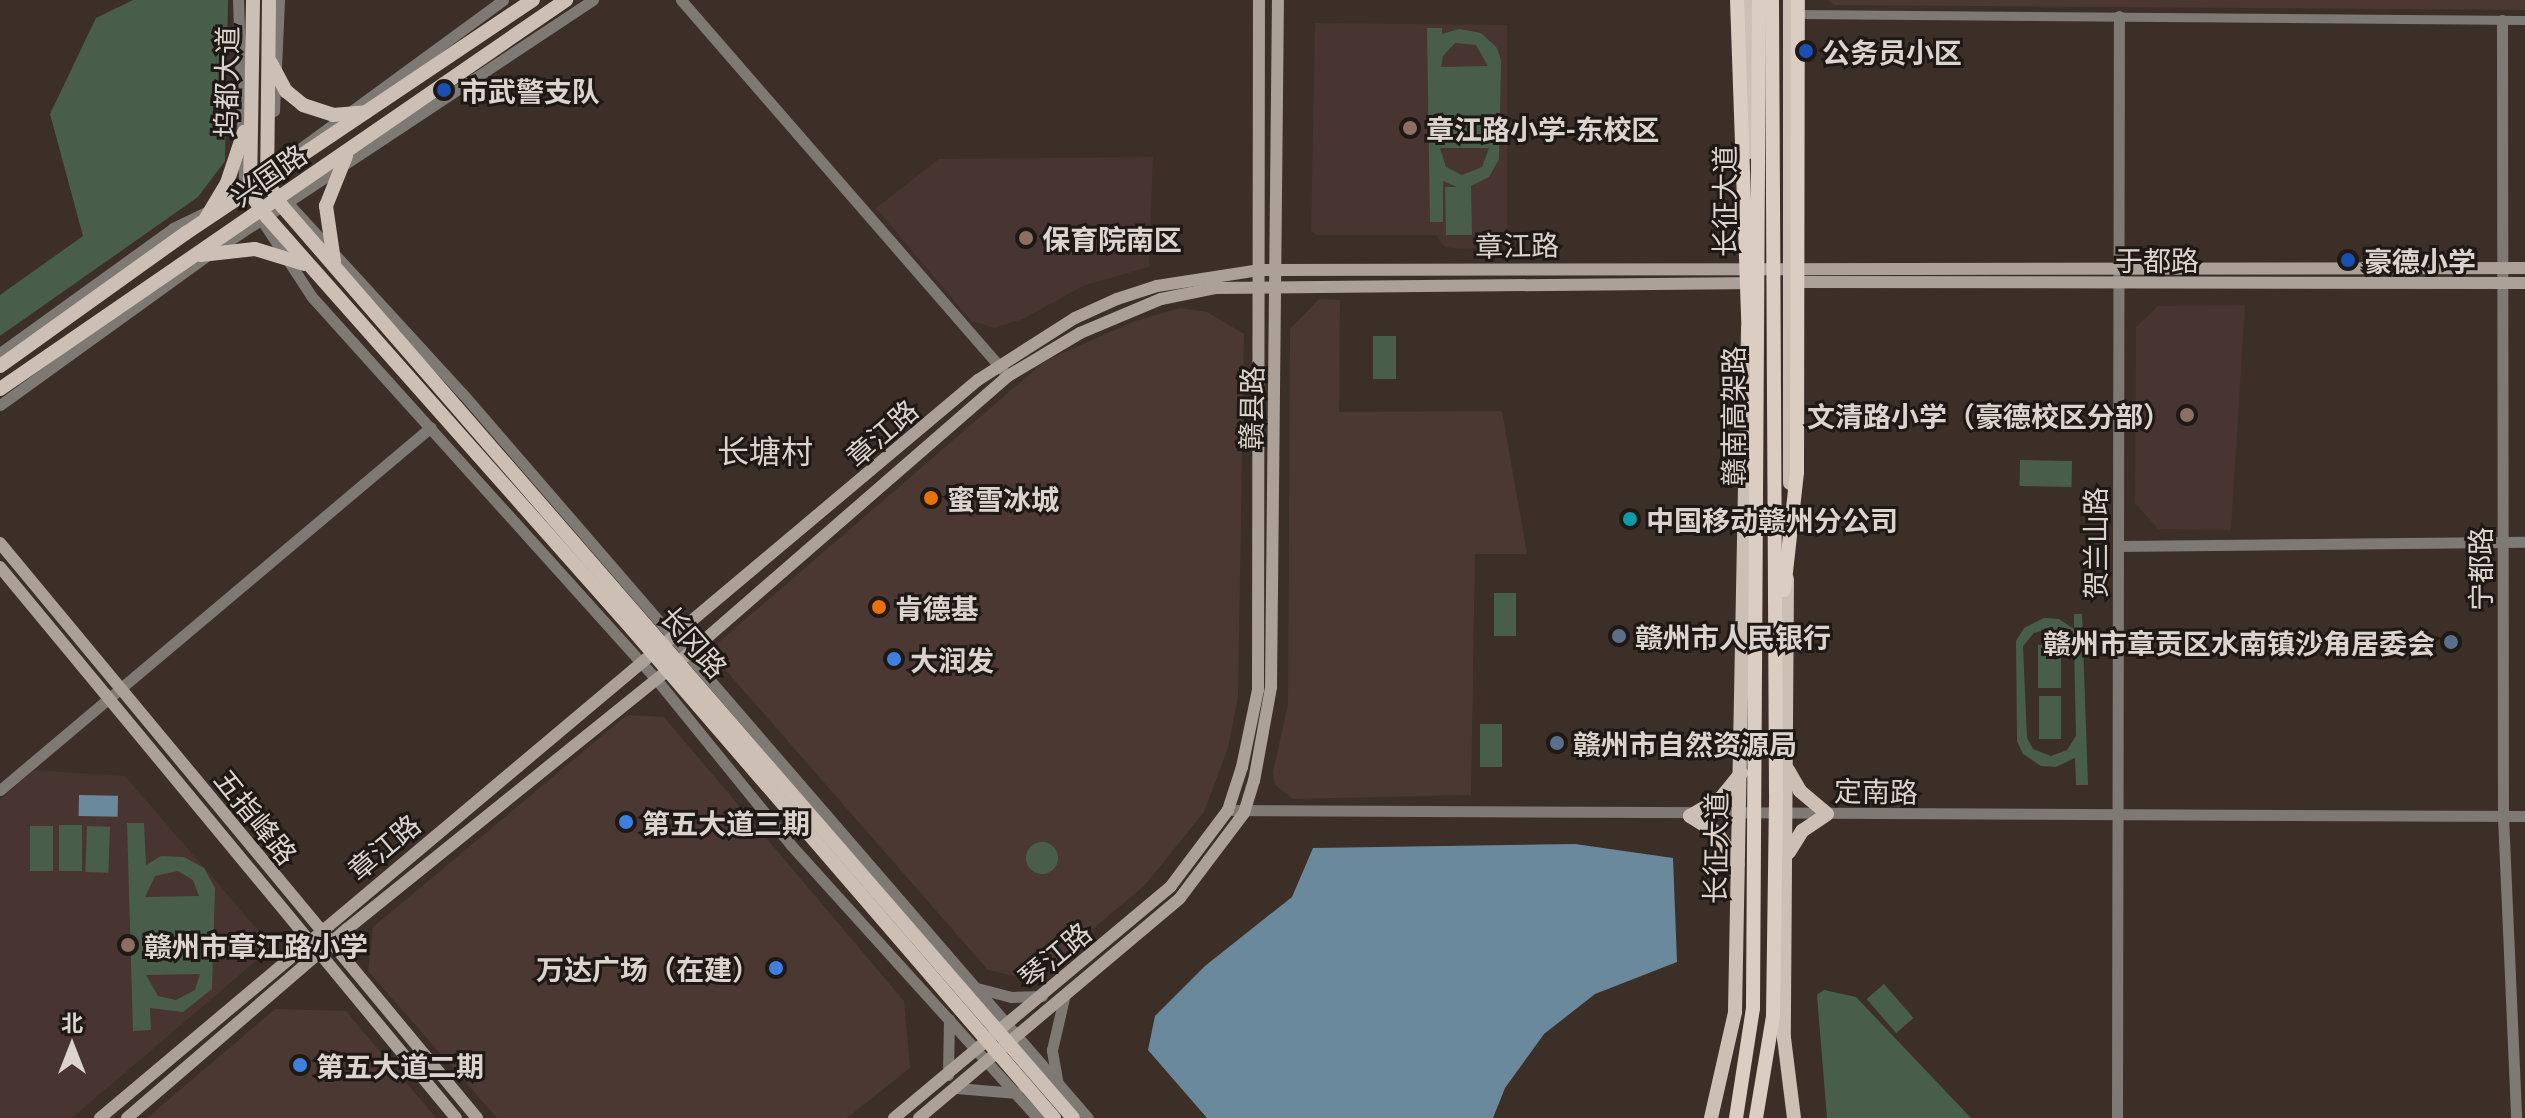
<!DOCTYPE html>
<html>
<head>
<meta charset="utf-8">
<style>
	body { margin:0 }
	#map { position:relative; width:2525px; height:1118px; overflow:hidden; background:#3c2f27; font-family:Literata,"Noto Sans SC",serif }
	div>[style] { position:absolute }
	[style*='--x'] { left:calc(var(--x)*1px); top:calc(var(--y)*1px); width:calc(var(--w)*1px); rotate:calc(var(--a)*1deg) }
	.commercial>* { inset:0; background:#4b3832 }
	.education>* { inset:0; background:#483430 }
	.green>* { inset:0; background:#485e4b; transform-origin:0 0 }
	.round { border-radius:50% }
	.water>* { inset:0; background:#6b899d; transform-origin:0 0 }
	.minor>* { height:9px; margin:-4.5px; padding:0 4.5px; transform-origin:4.5px; border-radius:4.5px; background:#7f7974 }
	.tertiary>* { height:11px; margin:-5.5px; padding:0 5.5px; transform-origin:5.5px; border-radius:5.5px; background:#7f7974 }
	.secondary>* { height:12px; margin:-6px; padding:0 6px; transform-origin:6px; border-radius:6px; background:#aba199 }
	.primary>* { height:14px; margin:-7px; padding:0 7px; transform-origin:7px; border-radius:7px; background:#ccbfb6 }
	.trunk-bridge>* { height:14px; margin:-7px; padding:0 7px; transform-origin:7px; border-radius:7px; background:#dccdc2 }
	.dots>* { width:22px; height:22px; translate:-50% -50%; box-sizing:border-box; border:4px solid #1f1915; border-radius:50% }
	span { translate:-50% -50%; white-space:nowrap; text-align:center; line-height:1.15; -webkit-text-stroke:6px #1f1915; paint-order:stroke }
	.poi-label { font-size:28px; color:#dbd3cd; font-weight:700 }
	.left { translate:0 -50%; text-align:left }
	.right { translate:-100% -50%; text-align:right }
	.street-label { font-size:28px; color:#dbd3cd }
	.quarter-label { font-size:32px; color:#dbd3cd }
	.north { position:absolute; left:32px; top:1006px; width:80px; height:80px; -webkit-text-stroke:6px #1f1915; paint-order:stroke; rotate:0deg; font-size:22px; font-weight:700; line-height:32px; text-align:center; color:#dbd3cd }
	.north::after { content:''; display:block; margin:auto; width:28px; height:36px; background:#dbd3cd; clip-path:polygon(50% 0,100% 100%,50% 72%,0 100%) }
</style>
</head>
<body>
<div id="map">
	<div class="commercial">
		<i style="clip-path:polygon(1828px 0,2525px 0,2525px 10px,1834px 5px)"></i>
		<i style="clip-path:polygon(1319px 299px,1340px 300px,1339px 412px,1502px 411px,1527px 554px,1475px 554px,1471px 795px,1293px 799px,1275px 785px,1273px 772px,1288px 704px,1290px 329px)"></i>
		<i style="clip-path:polygon(1180px 308px,1207px 312px,1244px 334px,1238px 697px,1228px 748px,1204px 812px,1145px 885px,1032px 980px,988px 970px,723px 667px,718px 643px,1045px 361px,1135px 321px)"></i>
		<i style="clip-path:polygon(627px 715px,664px 717px,904px 1001px,910px 1068px,847px 1118px,497px 1118px,368px 971px,373px 927px)"></i>
		<i style="clip-path:polygon(275px 1009px,346px 1011px,436px 1118px,147px 1118px)"></i>
	</div>
	<div class="education">
		<i style="clip-path:polygon(1315px 23px,1507px 25px,1507px 246px,1460px 249px,1445px 247px,1436px 235px,1317px 235px,1311px 231px)"></i>
		<i style="clip-path:polygon(1153px 157px,1149px 267px,1083px 286px,1023px 319px,995px 328px,971px 321px,876px 208px,939px 159px)"></i>
		<i style="clip-path:polygon(2245px 305px,2231px 530px,2158px 529px,2135px 503px,2136px 327px,2158px 306px)"></i>
		<i style="clip-path:polygon(34px 770px,125px 776px,258px 930px,256px 961px,72px 1118px,0 1118px,0 800px)"></i>
	</div>
	<div class="green">
		<i style="clip-path:polygon(133px 0,228px 0,225px 161px,198px 197px,0 336px,0 295px,83px 236px,50px 114px,96px 18px)"></i>
		<i style="clip-path:polygon(evenodd,1427px 28px,1442px 28px,1442px 34px,1459px 29px,1481px 33px,1497px 48px,1501px 61px,1499px 159px,1489px 177px,1471px 186px,1472px 235px,1446px 235px,1445px 187px,1457px 187px,1443px 181px,1443px 222px,1430px 222px,1427px 28px,1455px 43px,1476px 45px,1488px 66px,1441px 67px,1443px 56px,1455px 43px,1427px 28px,1440px 148px,1489px 148px,1482px 167px,1462px 175px,1446px 167px,1440px 148px)"></i>
		<i style="left:1373px;top:336px;width:23px;height:43px"></i>
		<i style="left:2020px;top:460px;width:52px;height:26px;rotate:1deg"></i>
		<i style="left:1494px;top:593px;width:22px;height:43px"></i>
		<i style="clip-path:polygon(evenodd,2074px 614px,2082px 614px,2088px 785px,2076px 785px,2075px 758px,2056px 767px,2041px 766px,2023px 754px,2017px 741px,2016px 641px,2024px 628px,2044px 618px,2059px 619px,2074px 629px,2074px 614px,2051px 628px,2074px 646px,2076px 736px,2067px 750px,2051px 756px,2033px 749px,2027px 738px,2023px 646px,2034px 633px,2051px 628px)"></i>
		<i style="left:2038px;top:645px;width:23px;height:43px"></i>
		<i style="left:2039px;top:696px;width:22px;height:43px"></i>
		<i style="left:1480px;top:724px;width:22px;height:43px"></i>
		<i style="clip-path:polygon(evenodd,127px 823px,144px 823px,146px 865px,161px 856px,184px 857px,204px 868px,215px 888px,212px 989px,183px 1012px,150px 1008px,151px 1030px,133px 1031px,127px 823px,178px 871px,193px 880px,199px 896px,145px 897px,155px 876px,178px 871px,127px 823px,200px 974px,195px 990px,176px 1000px,158px 996px,146px 975px,200px 974px)"></i>
		<i style="left:59px;top:825px;width:23px;height:46px"></i>
		<i style="left:30px;top:826px;width:23px;height:45px"></i>
		<i style="left:87px;top:826px;width:23px;height:46px;rotate:2deg"></i>
		<i class="round" style="left:1026px;top:842px;width:32px;height:32px"></i>
		<i style="left:1884px;top:984px;width:45px;height:23px;rotate:49deg"></i>
		<i style="clip-path:polygon(1824px 990px,1856px 997px,1971px 1118px,1827px 1118px,1817px 995px)"></i>
	</div>
	<div class="water">
		<i style="left:79px;top:795px;width:39px;height:21px;rotate:1deg"></i>
		<i style="clip-path:polygon(1575px 844px,1673px 858px,1677px 962px,1595px 994px,1544px 1034px,1505px 1088px,1493px 1118px,1207px 1118px,1148px 1050px,1155px 1016px,1205px 966px,1292px 897px,1313px 848px)"></i>
	</div>
	<div class="minor">
		<i style="--x:1794;--y:14;--w:731;--a:0.47"></i>
	</div>
	<div class="tertiary">
		<i style="--x:238;--y:0;--w:183;--a:88.1"></i>
		<i style="--x:681;--y:0;--w:498;--a:49"></i>
		<i style="--x:2502;--y:20;--w:796;--a:89.93"></i>
		<i style="--x:2503;--y:816;--w:302;--a:87.5"></i>
		<i style="--x:274;--y:111;--w:111;--a:-87.4"></i>
		<i style="--x:290;--y:156;--w:264;--a:-36.2"></i>
		<i style="--x:285;--y:200;--w:263;--a:47.5"></i>
		<i style="--x:463;--y:394;--w:956;--a:49.2"></i>
		<i style="--x:259;--y:216;--w:97;--a:56.8"></i>
		<i style="--x:312;--y:297;--w:514;--a:48"></i>
		<i style="--x:656;--y:679;--w:213;--a:50.9"></i>
		<i style="--x:790;--y:844;--w:370;--a:47.9"></i>
		<i style="--x:0;--y:353;--w:213;--a:-35.8"></i>
		<i style="--x:173;--y:228;--w:41;--a:-25.9"></i>
		<i style="--x:0;--y:405;--w:261;--a:-35.8"></i>
		<i style="--x:212;--y:252;--w:457;--a:-33.5"></i>
		<i style="--x:2118;--y:546;--w:407;--a:-0.6"></i>
		<i style="--x:0;--y:790;--w:563;--a:-40.11"></i>
		<i style="--x:1228;--y:810;--w:1297;--a:0.27"></i>
		<i style="--x:969;--y:986;--w:43;--a:14.7"></i>
		<i style="--x:1011;--y:997;--w:31;--a:-2"></i>
		<i style="--x:948;--y:1075;--w:56;--a:-89"></i>
		<i style="--x:1058;--y:1085;--w:36;--a:-100"></i>
		<i style="--x:1052;--y:1050;--w:53;--a:-77"></i>
		<i style="--x:956;--y:1088;--w:61;--a:4.7"></i>
		<i style="--x:2117;--y:1118;--w:1102;--a:-89.9"></i>
	</div>
	<div class="secondary">
		<i style="--x:1791;--y:282;--w:734;--a:0.08"></i>
		<i style="--x:0;--y:543;--w:747;--a:50.32"></i>
		<i style="--x:0;--y:567;--w:715;--a:50.39"></i>
		<i style="--x:100;--y:1118;--w:1147;--a:-40.05"></i>
		<i style="--x:978;--y:380;--w:115;--a:-32.6"></i>
		<i style="--x:1075;--y:318;--w:46;--a:-24.3"></i>
		<i style="--x:1117;--y:299;--w:42;--a:-18"></i>
		<i style="--x:1157;--y:286;--w:103;--a:-8.9"></i>
		<i style="--x:1259;--y:270;--w:1266;--a:-0.09"></i>
		<i style="--x:127;--y:1118;--w:290;--a:-40.7"></i>
		<i style="--x:347;--y:929;--w:437;--a:-38.9"></i>
		<i style="--x:687;--y:655;--w:425;--a:-41"></i>
		<i style="--x:1008;--y:376;--w:84;--a:-30.8"></i>
		<i style="--x:1080;--y:333;--w:88;--a:-22.8"></i>
		<i style="--x:1161;--y:299;--w:55;--a:-11.5"></i>
		<i style="--x:1215;--y:288;--w:542;--a:-0.53"></i>
		<i style="--x:894;--y:1118;--w:361;--a:-39.9"></i>
		<i style="--x:1171;--y:886;--w:95;--a:-53.1"></i>
		<i style="--x:1228;--y:810;--w:45;--a:-72"></i>
		<i style="--x:1242;--y:767;--w:79;--a:-78.3"></i>
		<i style="--x:1258;--y:690;--w:690;--a:-89.92"></i>
		<i style="--x:919;--y:1118;--w:341;--a:-40.1"></i>
		<i style="--x:1180;--y:898;--w:106;--a:-53"></i>
		<i style="--x:1244;--y:813;--w:34;--a:-73"></i>
		<i style="--x:1254;--y:781;--w:96;--a:-79.7"></i>
		<i style="--x:1271;--y:687;--w:687;--a:-89.42"></i>
	</div>
	<div class="primary">
		<i style="--x:253;--y:0;--w:193;--a:90.9"></i>
		<i style="--x:250;--y:193;--w:29;--a:55"></i>
		<i style="--x:267;--y:217;--w:550;--a:48.46"></i>
		<i style="--x:632;--y:629;--w:646;--a:49.21"></i>
		<i style="--x:269;--y:0;--w:181;--a:90.6"></i>
		<i style="--x:267;--y:181;--w:29;--a:59"></i>
		<i style="--x:282;--y:206;--w:1207;--a:49.06"></i>
		<i style="--x:271;--y:63;--w:32;--a:62"></i>
		<i style="--x:286;--y:91;--w:22;--a:39"></i>
		<i style="--x:303;--y:105;--w:32;--a:18"></i>
		<i style="--x:333;--y:115;--w:33;--a:-5"></i>
		<i style="--x:1749;--y:152;--w:152;--a:-90"></i>
		<i style="--x:206;--y:218;--w:41;--a:-59"></i>
		<i style="--x:227;--y:183;--w:54;--a:-71.6"></i>
		<i style="--x:201;--y:255;--w:54;--a:-6.3"></i>
		<i style="--x:255;--y:249;--w:51;--a:17"></i>
		<i style="--x:334;--y:261;--w:56;--a:-98.3"></i>
		<i style="--x:326;--y:206;--w:54;--a:-68.2"></i>
		<i style="--x:0;--y:366;--w:229;--a:-35.6"></i>
		<i style="--x:186;--y:233;--w:418;--a:-33.9"></i>
		<i style="--x:0;--y:389;--w:687;--a:-34.5"></i>
		<i style="--x:1790;--y:483;--w:483;--a:-90"></i>
		<i style="--x:1787;--y:579;--w:459;--a:90.4"></i>
		<i style="--x:1784;--y:1038;--w:81;--a:82.9"></i>
		<i style="--x:1788;--y:770;--w:24;--a:60"></i>
		<i style="--x:1800;--y:791;--w:35;--a:40"></i>
		<i style="--x:1690;--y:816;--w:32;--a:32"></i>
		<i style="--x:1717;--y:833;--w:38;--a:57"></i>
		<i style="--x:1690;--y:816;--w:36;--a:-30"></i>
		<i style="--x:1721;--y:798;--w:32;--a:-51"></i>
		<i style="--x:1789;--y:852;--w:25;--a:-58"></i>
		<i style="--x:1802;--y:831;--w:30;--a:-34"></i>
		<i style="--x:1711;--y:1118;--w:109;--a:-77.2"></i>
		<i style="--x:1735;--y:1012;--w:684;--a:-88.91"></i>
	</div>
	<div class="trunk-bridge">
		<i style="--x:1737;--y:0;--w:339;--a:88"></i>
		<i style="--x:1784;--y:590;--w:119;--a:-83.7"></i>
		<i style="--x:1797;--y:472;--w:472;--a:-89.9"></i>
		<i style="--x:1736;--y:1118;--w:111;--a:-81.2"></i>
		<i style="--x:1753;--y:1008;--w:1008;--a:-89.66"></i>
		<i style="--x:1756;--y:1118;--w:103;--a:-80.5"></i>
		<i style="--x:1773;--y:1016;--w:223;--a:-89.2"></i>
		<i style="--x:1776;--y:793;--w:793;--a:-90.29"></i>
	</div>
	<div class="dots">
		<i style="left:1806px;top:51px;background:#1a4fb4"></i>
		<i style="left:444px;top:90px;background:#1a4fb4"></i>
		<i style="left:1410px;top:128px;background:#8d6e63"></i>
		<i style="left:1026px;top:238px;background:#8d6e63"></i>
		<i style="left:2348px;top:260px;background:#1a4fb4"></i>
		<i style="left:2187px;top:415px;background:#8d6e63"></i>
		<i style="left:931px;top:498px;background:#e8710a"></i>
		<i style="left:1630px;top:519px;background:#0f9aa8"></i>
		<i style="left:879px;top:607px;background:#e8710a"></i>
		<i style="left:1619px;top:636px;background:#5c6f8a"></i>
		<i style="left:2451px;top:642px;background:#5c6f8a"></i>
		<i style="left:894px;top:659px;background:#3f7fe0"></i>
		<i style="left:1557px;top:743px;background:#5c6f8a"></i>
		<i style="left:626px;top:822px;background:#3f7fe0"></i>
		<i style="left:128px;top:945px;background:#8d6e63"></i>
		<i style="left:776px;top:968px;background:#3f7fe0"></i>
		<i style="left:300px;top:1065px;background:#3f7fe0"></i>
	</div>
	<div class="poi-label">
		<span class="left" style="left:1822px;top:51px">公务员小区</span>
		<span class="left" style="left:460px;top:90px">市武警支队</span>
		<span class="left" style="left:1426px;top:128px">章江路小学-东校区</span>
		<span class="left" style="left:1042px;top:238px">保育院南区</span>
		<span class="left" style="left:2364px;top:260px">豪德小学</span>
		<span class="right" style="left:2171px;top:415px">文清路小学（豪德校区分部）</span>
		<span class="left" style="left:947px;top:498px">蜜雪冰城</span>
		<span class="left" style="left:1646px;top:519px">中国移动赣州分公司</span>
		<span class="left" style="left:895px;top:607px">肯德基</span>
		<span class="left" style="left:1635px;top:636px">赣州市人民银行</span>
		<span class="right" style="left:2435px;top:642px">赣州市章贡区水南镇沙角居委会</span>
		<span class="left" style="left:910px;top:659px">大润发</span>
		<span class="left" style="left:1573px;top:743px">赣州市自然资源局</span>
		<span class="left" style="left:642px;top:822px">第五大道三期</span>
		<span class="left" style="left:144px;top:945px">赣州市章江路小学</span>
		<span class="right" style="left:760px;top:968px">万达广场（在建）</span>
		<span class="left" style="left:316px;top:1065px">第五大道二期</span>
	</div>
	<div class="street-label">
		<span style="left:225px;top:82px;rotate:-89deg">坞都大道</span>
		<span style="left:268px;top:174px;rotate:-35deg">兴国路</span>
		<span style="left:1723px;top:201px;rotate:-90deg">长征大道</span>
		<span style="left:1517px;top:244px;rotate:-1deg">章江路</span>
		<span style="left:2157px;top:259px">于都路</span>
		<span style="left:1250px;top:408px;rotate:-89deg">赣县路</span>
		<span style="left:1732px;top:416px;rotate:-90deg">赣南高架路</span>
		<span style="left:881px;top:432px;rotate:-41deg">章江路</span>
		<span style="left:2094px;top:543px;rotate:-90deg">贺兰山路</span>
		<span style="left:2479px;top:569px;rotate:-90deg">宁都路</span>
		<span style="left:695px;top:641px;rotate:49deg">长冈路</span>
		<span style="left:1876px;top:790px;rotate:1deg">定南路</span>
		<span style="left:257px;top:816px;rotate:51deg">五指峰路</span>
		<span style="left:383px;top:846px;rotate:-40deg">章江路</span>
		<span style="left:1714px;top:848px;rotate:-89deg">长征大道</span>
		<span style="left:1054px;top:954px;rotate:-40deg">琴江路</span>
	</div>
	<div class="quarter-label">
		<span style="left:765px;top:449px">长塘村</span>
	</div>
	<div class="north">北</div>
</div>
</body>
</html>
